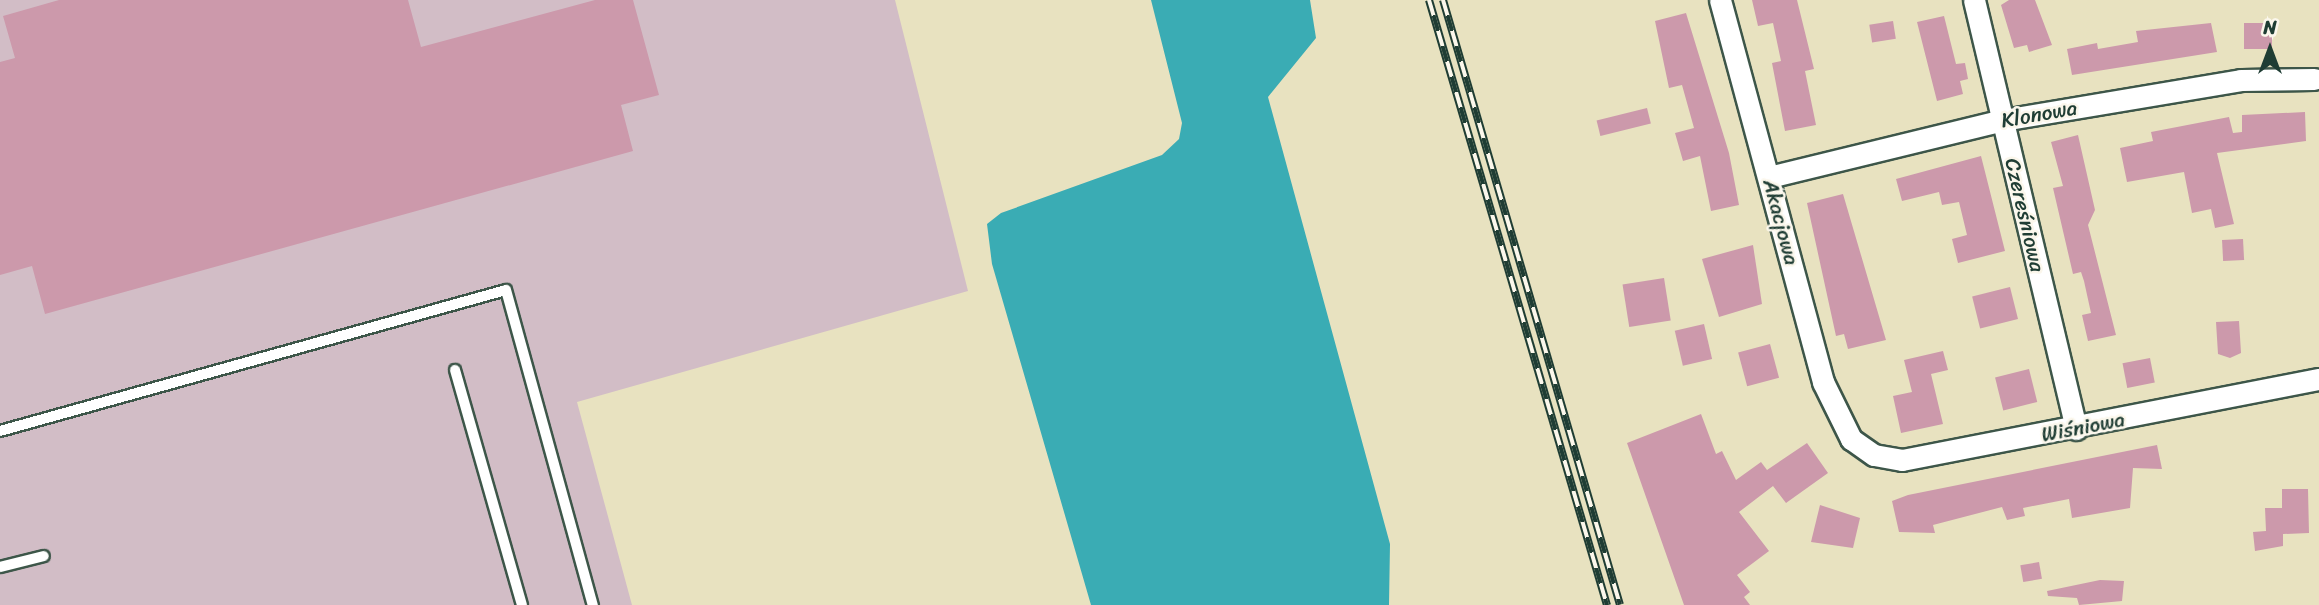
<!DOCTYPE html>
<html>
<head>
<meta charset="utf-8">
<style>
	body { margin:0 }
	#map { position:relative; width:2319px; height:605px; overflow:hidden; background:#e8e2c0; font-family:Sriracha,sans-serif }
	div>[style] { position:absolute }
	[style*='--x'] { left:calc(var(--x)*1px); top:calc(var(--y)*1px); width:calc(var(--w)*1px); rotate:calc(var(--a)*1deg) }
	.industrial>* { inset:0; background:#d2bdc6 }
	.water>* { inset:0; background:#3aacb4 }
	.building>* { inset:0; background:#cc99ab; transform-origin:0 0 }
	.roads { filter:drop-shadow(2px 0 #3d5649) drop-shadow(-2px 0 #3d5649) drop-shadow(0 2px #3d5649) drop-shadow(0 -2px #3d5649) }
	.service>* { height:10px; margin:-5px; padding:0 5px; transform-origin:5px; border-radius:5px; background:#fff }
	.minor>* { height:21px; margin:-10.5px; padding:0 10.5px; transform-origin:10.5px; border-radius:10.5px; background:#fff }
	.rail>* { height:8px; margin-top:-4px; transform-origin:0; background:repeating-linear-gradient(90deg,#fbf7ec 0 16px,#1f3d34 0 32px); box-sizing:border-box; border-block:2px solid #1f3d34 }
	span { translate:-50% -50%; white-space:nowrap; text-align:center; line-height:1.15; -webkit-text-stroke:5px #fbf7ec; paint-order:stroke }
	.street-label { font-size:21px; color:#1f3d34 }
	.north { position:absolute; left:2235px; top:14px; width:70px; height:70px; -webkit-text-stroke:5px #fbf7ec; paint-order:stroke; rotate:0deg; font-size:19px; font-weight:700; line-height:28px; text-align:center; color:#1f3d34 }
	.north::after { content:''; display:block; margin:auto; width:24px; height:32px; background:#1f3d34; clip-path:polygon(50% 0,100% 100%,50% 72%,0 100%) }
</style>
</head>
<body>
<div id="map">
	<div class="industrial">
		<i style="clip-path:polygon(0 0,895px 0,968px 291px,577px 402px,632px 605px,0 605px)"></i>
	</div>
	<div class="water">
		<i style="clip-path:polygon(1151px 0,1310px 0,1316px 38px,1268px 97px,1390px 544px,1389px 605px,1091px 605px,992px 264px,987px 224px,1001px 213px,1162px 155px,1179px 139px,1182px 123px)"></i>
	</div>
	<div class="building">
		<i style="clip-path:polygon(59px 0,408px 0,421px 47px,595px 0,633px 0,659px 95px,621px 105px,633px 151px,45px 314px,32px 266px,0 275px,0 62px,15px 58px,3px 16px)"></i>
		<i style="clip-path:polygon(1752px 0,1797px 0,1814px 69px,1805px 71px,1816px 125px,1785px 131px,1772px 63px,1781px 61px,1773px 23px,1758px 26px)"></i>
		<i style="clip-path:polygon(2009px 0,2035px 0,2052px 45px,2029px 52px,2027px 45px,2014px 48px,2001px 5px)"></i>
		<i style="clip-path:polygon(1686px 13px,1729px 153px,1739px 205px,1711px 211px,1700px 156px,1683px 161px,1675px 133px,1694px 128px,1682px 85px,1669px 88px,1655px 21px)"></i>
		<i style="clip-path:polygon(1944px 16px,1956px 64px,1965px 63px,1968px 79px,1960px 81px,1963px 94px,1937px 101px,1917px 22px)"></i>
		<i style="left:1893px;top:21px;width:18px;height:24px;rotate:81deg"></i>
		<i style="clip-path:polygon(2211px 23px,2217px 52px,2072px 75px,2067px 49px,2097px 43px,2098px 49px,2138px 42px,2136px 31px)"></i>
		<i style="left:2244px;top:23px;width:28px;height:26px"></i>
		<i style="left:1647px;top:108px;width:16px;height:52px;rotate:76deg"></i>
		<i style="clip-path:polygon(2305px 112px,2306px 141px,2217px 153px,2234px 224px,2215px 228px,2211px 209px,2192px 213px,2184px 172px,2127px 182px,2120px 148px,2153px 141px,2151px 132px,2229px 117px,2233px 133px,2242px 132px,2242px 115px)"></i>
		<i style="clip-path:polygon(2078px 135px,2095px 210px,2088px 225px,2116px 335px,2088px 341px,2082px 315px,2091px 313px,2084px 281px,2081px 272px,2073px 274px,2053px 188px,2063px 186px,2051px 142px)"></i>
		<i style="clip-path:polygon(1981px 156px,2005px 251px,1958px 263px,1952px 239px,1967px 235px,1959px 202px,1942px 205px,1939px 192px,1902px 201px,1896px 179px)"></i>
		<i style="clip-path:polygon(1843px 194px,1886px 340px,1848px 349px,1844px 334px,1836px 336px,1807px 203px)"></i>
		<i style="left:2243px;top:239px;width:21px;height:21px;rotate:87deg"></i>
		<i style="clip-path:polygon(1753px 245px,1762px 304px,1719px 317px,1702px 259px)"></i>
		<i style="left:1664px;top:278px;width:43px;height:42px;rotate:81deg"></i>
		<i style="left:2010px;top:287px;width:33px;height:39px;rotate:76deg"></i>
		<i style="clip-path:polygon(2239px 321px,2241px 353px,2230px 358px,2218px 354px,2216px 322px)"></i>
		<i style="left:1704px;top:324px;width:36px;height:30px;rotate:77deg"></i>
		<i style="left:1770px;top:344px;width:35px;height:33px;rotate:75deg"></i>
		<i style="clip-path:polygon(1943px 351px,1948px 370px,1931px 374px,1943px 424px,1901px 433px,1893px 396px,1912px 392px,1904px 360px)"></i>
		<i style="left:2150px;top:358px;width:25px;height:28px;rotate:79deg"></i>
		<i style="left:2029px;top:369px;width:34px;height:35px;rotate:76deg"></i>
		<i style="clip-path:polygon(1701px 414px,1716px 454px,1722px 451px,1736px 480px,1761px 462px,1767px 470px,1807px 443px,1828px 473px,1786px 503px,1773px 486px,1739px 512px,1769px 551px,1737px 575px,1750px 592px,1744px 597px,1750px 605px,1684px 605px,1627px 443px)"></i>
		<i style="clip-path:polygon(2157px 445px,2162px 469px,2133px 468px,2130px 508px,2072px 518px,2069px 499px,2023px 508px,2025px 516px,2007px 520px,2002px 507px,1933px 525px,1935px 533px,1899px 532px,1892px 501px,1908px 495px)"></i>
		<i style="clip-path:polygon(2282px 489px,2308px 489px,2309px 533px,2283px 534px,2283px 546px,2255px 551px,2253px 532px,2266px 531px,2265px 508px,2282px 508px)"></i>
		<i style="clip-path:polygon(1820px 505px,1860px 518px,1853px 548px,1811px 542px)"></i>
		<i style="left:2039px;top:562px;width:17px;height:19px;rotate:80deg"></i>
		<i style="clip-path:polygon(2100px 580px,2124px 581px,2122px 601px,2079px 605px,2077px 598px,2048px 596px,2047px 591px)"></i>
	</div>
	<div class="roads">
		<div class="service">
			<i style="--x:455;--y:370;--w:244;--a:74.1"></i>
			<i style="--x:0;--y:431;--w:525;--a:-15.57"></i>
			<i style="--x:506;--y:290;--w:327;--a:74.6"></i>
			<i style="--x:0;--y:567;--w:45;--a:-14"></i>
		</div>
		<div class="minor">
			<i style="--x:1720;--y:0;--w:396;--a:74.9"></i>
			<i style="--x:1823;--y:382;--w:64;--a:63.8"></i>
			<i style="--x:1851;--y:439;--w:28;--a:35"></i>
			<i style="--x:1874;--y:455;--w:28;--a:10"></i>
			<i style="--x:1902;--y:460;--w:425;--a:-11"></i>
			<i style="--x:1974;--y:0;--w:441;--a:76.6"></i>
			<i style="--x:1769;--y:177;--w:241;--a:-13.7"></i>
			<i style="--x:2003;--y:120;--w:241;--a:-9.5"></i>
			<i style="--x:2241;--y:80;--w:73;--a:-0.8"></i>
		</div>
	</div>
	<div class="rail">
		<i style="--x:1429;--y:0;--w:631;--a:73.61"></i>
		<i style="--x:1443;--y:0;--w:630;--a:73.69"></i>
	</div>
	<div class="street-label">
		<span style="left:2039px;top:114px;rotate:-10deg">Klonowa</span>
		<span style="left:2025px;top:215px;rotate:77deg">Czereśniowa</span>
		<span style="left:1781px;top:222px;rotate:75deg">Akacjowa</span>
		<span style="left:2083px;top:427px;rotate:-11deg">Wiśniowa</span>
	</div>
	<div class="north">N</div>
</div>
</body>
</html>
